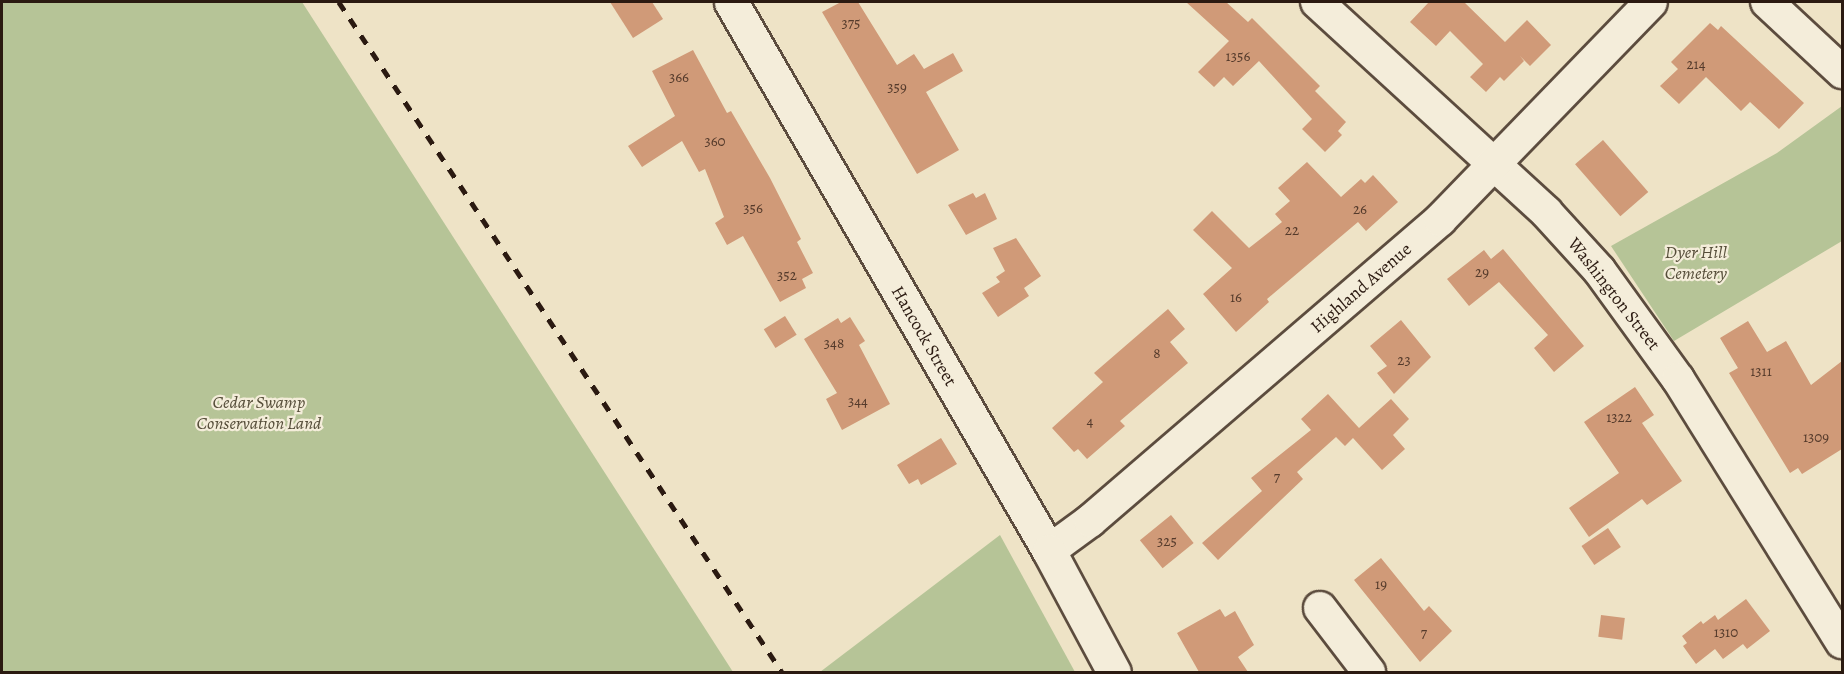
<!DOCTYPE html>
<html>
<head>
<meta charset="utf-8">
<style>
	body { margin:0 }
	#map { position:relative; width:1844px; height:674px; overflow:hidden; background:#eee3c6; font-family:Alegreya,serif }
	div>[style] { position:absolute }
	[style*='--x'] { left:calc(var(--x)*1px); top:calc(var(--y)*1px); width:calc(var(--w)*1px); rotate:calc(var(--a)*1deg) }
	.green>* { inset:0; background:#b6c497 }
	.building>* { inset:0; background:#d09a78; transform-origin:0 0 }
	.roads { filter:drop-shadow(2px 0 #5c4c3e) drop-shadow(-2px 0 #5c4c3e) drop-shadow(0 2px #5c4c3e) drop-shadow(0 -2px #5c4c3e) }
	.street>* { height:32px; margin:-16px; padding:0 16px; transform-origin:16px; border-radius:16px; background:#f4edda }
	.secondary>* { height:33px; margin:-16.5px; padding:0 16.5px; transform-origin:16.5px; border-radius:16.5px; background:#f4edda }
	.rail>* { height:4.5px; margin-top:-2.25px; transform-origin:0; background:repeating-linear-gradient(90deg,#2b1a11 0 10px,transparent 0 20px) }
	span { translate:-50% -50%; white-space:nowrap; text-align:center; line-height:1.15; -webkit-text-stroke:4.5px #f4edda; paint-order:stroke }
	.number-label { font-size:15px; color:#543a2b }
	.number-label span { -webkit-text-stroke-width:0 }
	.park-label { font-size:18px; color:#554d39; font-style:italic }
	.street-label { font-size:18px; color:#2b1a11 }
	.frame { position:absolute; inset:0; border:3px solid #2b1a11; pointer-events:none }
</style>
</head>
<body>
<div id="map">
	<div class="green">
		<i style="clip-path:polygon(2px 2px,302px 2px,733px 672px,2px 672px)"></i>
		<i style="clip-path:polygon(1842px 106px,1842px 241px,1674px 341px,1611px 246px,1777px 153px)"></i>
		<i style="clip-path:polygon(1000px 535px,1075px 672px,820px 672px)"></i>
	</div>
	<div class="building">
		<i style="clip-path:polygon(610px 2px,652px 2px,663px 19px,633px 38px)"></i>
		<i style="clip-path:polygon(841px 2px,858px 2px,897px 65px,914px 54px,924px 69px,953px 53px,963px 71px,926px 92px,959px 150px,917px 174px,822px 12px)"></i>
		<i style="clip-path:polygon(1186px 2px,1226px 2px,1248px 22px,1252px 18px,1320px 86px,1315px 91px,1346px 122px,1338px 131px,1342px 135px,1325px 152px,1302px 129px,1312px 119px,1259px 61px,1233px 86px,1224px 77px,1214px 87px,1198px 72px,1229px 41px)"></i>
		<i style="clip-path:polygon(1429px 2px,1464px 2px,1505px 42px,1527px 20px,1551px 45px,1530px 66px,1520px 56px,1524px 61px,1504px 81px,1500px 77px,1486px 92px,1470px 77px,1483px 64px,1450px 31px,1436px 46px,1410px 22px)"></i>
		<i style="clip-path:polygon(1710px 23px,1718px 30px,1721px 26px,1804px 103px,1779px 129px,1750px 102px,1741px 111px,1706px 77px,1679px 104px,1660px 86px,1678px 69px,1671px 62px)"></i>
		<i style="clip-path:polygon(693px 50px,727px 113px,731px 111px,770px 178px,801px 239px,797px 242px,813px 273px,802px 279px,806px 288px,780px 302px,743px 236px,727px 245px,715px 223px,724px 217px,705px 169px,699px 172px,682px 141px,642px 167px,628px 146px,675px 116px,652px 71px)"></i>
		<i style="left:1603px;top:140px;width:69px;height:37px;rotate:49deg"></i>
		<i style="clip-path:polygon(1307px 162px,1341px 197px,1361px 179px,1365px 183px,1373px 175px,1398px 202px,1366px 231px,1358px 222px,1267px 299px,1269px 302px,1236px 332px,1203px 294px,1232px 268px,1193px 230px,1212px 211px,1249px 248px,1282px 222px,1275px 214px,1290px 201px,1278px 188px)"></i>
		<i style="clip-path:polygon(973px 193px,976px 198px,985px 193px,997px 219px,966px 235px,948px 205px)"></i>
		<i style="clip-path:polygon(1016px 238px,1041px 276px,1024px 288px,1029px 296px,998px 317px,982px 293px,1000px 282px,996px 277px,1005px 271px,993px 248px)"></i>
		<i style="clip-path:polygon(1503px 249px,1584px 346px,1554px 372px,1534px 348px,1548px 335px,1499px 282px,1469px 306px,1447px 279px,1484px 250px,1491px 259px)"></i>
		<i style="clip-path:polygon(1168px 309px,1185px 329px,1170px 342px,1188px 363px,1120px 421px,1125px 426px,1087px 459px,1078px 449px,1074px 452px,1052px 428px,1103px 382px,1094px 373px)"></i>
		<i style="left:785px;top:316px;width:22px;height:25px;rotate:58deg"></i>
		<i style="clip-path:polygon(850px 317px,865px 341px,859px 345px,890px 404px,842px 430px,826px 399px,837px 393px,804px 339px,838px 318px,841px 323px)"></i>
		<i style="clip-path:polygon(1401px 320px,1431px 357px,1394px 394px,1377px 373px,1387px 366px,1370px 346px)"></i>
		<i style="clip-path:polygon(1748px 321px,1767px 352px,1786px 341px,1811px 385px,1842px 361px,1842px 449px,1802px 474px,1798px 468px,1790px 473px,1729px 373px,1738px 368px,1720px 338px)"></i>
		<i style="clip-path:polygon(1635px 387px,1654px 415px,1642px 423px,1682px 481px,1647px 505px,1642px 499px,1589px 537px,1569px 508px,1619px 473px,1584px 422px)"></i>
		<i style="clip-path:polygon(1328px 394px,1359px 428px,1391px 399px,1409px 419px,1393px 435px,1405px 449px,1382px 470px,1353px 438px,1345px 446px,1336px 437px,1297px 472px,1303px 479px,1218px 560px,1202px 543px,1262px 491px,1251px 478px,1311px 430px,1301px 419px)"></i>
		<i style="clip-path:polygon(941px 438px,957px 464px,921px 485px,918px 479px,909px 484px,897px 465px)"></i>
		<i style="left:1171px;top:515px;width:36px;height:40px;rotate:51deg"></i>
		<i style="left:1608px;top:528px;width:23px;height:32px;rotate:56deg"></i>
		<i style="clip-path:polygon(1381px 558px,1424px 611px,1429px 606px,1452px 631px,1420px 662px,1354px 580px)"></i>
		<i style="clip-path:polygon(1746px 599px,1770px 631px,1747px 649px,1743px 644px,1723px 659px,1715px 649px,1696px 664px,1683px 646px,1687px 643px,1682px 636px,1701px 621px,1703px 624px,1715px 615px,1718px 620px)"></i>
		<i style="clip-path:polygon(1220px 609px,1225px 617px,1235px 611px,1254px 645px,1238px 657px,1248px 672px,1199px 672px,1177px 633px)"></i>
		<i style="left:1601px;top:615px;width:24px;height:22px;rotate:7deg"></i>
	</div>
	<div class="roads">
		<div class="street">
			<i style="--x:1317;--y:2;--w:311;--a:42.5"></i>
			<i style="--x:1546;--y:212;--w:79;--a:47.6"></i>
			<i style="--x:1599;--y:270;--w:135;--a:54.1"></i>
			<i style="--x:1678;--y:379;--w:310;--a:58.1"></i>
			<i style="--x:1767;--y:2;--w:103;--a:43"></i>
			<i style="--x:1049;--y:551;--w:51;--a:-36.2"></i>
			<i style="--x:1090;--y:521;--w:462;--a:-40.7"></i>
			<i style="--x:1440;--y:220;--w:303;--a:-45.9"></i>
			<i style="--x:1320;--y:608;--w:81;--a:52.6"></i>
		</div>
		<div class="secondary">
			<i style="--x:731;--y:2;--w:634;--a:59.92"></i>
			<i style="--x:1049;--y:551;--w:137;--a:61.8"></i>
		</div>
	</div>
	<div class="rail">
		<i style="--x:339;--y:2;--w:803;--a:56.53"></i>
	</div>
	<div class="number-label">
		<span style="left:851px;top:24px">375</span>
		<span style="left:1238px;top:57px">1356</span>
		<span style="left:1696px;top:65px">214</span>
		<span style="left:679px;top:78px">366</span>
		<span style="left:897px;top:88px">359</span>
		<span style="left:715px;top:142px">360</span>
		<span style="left:753px;top:209px">356</span>
		<span style="left:1360px;top:210px">26</span>
		<span style="left:1292px;top:231px">22</span>
		<span style="left:1482px;top:273px">29</span>
		<span style="left:787px;top:276px">352</span>
		<span style="left:1236px;top:298px">16</span>
		<span style="left:834px;top:344px">348</span>
		<span style="left:1157px;top:354px">8</span>
		<span style="left:1404px;top:361px">23</span>
		<span style="left:1761px;top:372px">1311</span>
		<span style="left:858px;top:402px">344</span>
		<span style="left:1619px;top:418px">1322</span>
		<span style="left:1090px;top:422px">4</span>
		<span style="left:1816px;top:438px">1309</span>
		<span style="left:1277px;top:478px">7</span>
		<span style="left:1167px;top:542px">325</span>
		<span style="left:1381px;top:585px">19</span>
		<span style="left:1726px;top:633px">1310</span>
		<span style="left:1424px;top:634px">7</span>
	</div>
	<div class="park-label">
		<span style="left:1696px;top:263px">Dyer Hill<br>Cemetery</span>
		<span style="left:259px;top:413px">Cedar Swamp<br>Conservation Land</span>
	</div>
	<div class="street-label">
		<span style="left:1361px;top:288px;rotate:-41deg">Highland Avenue</span>
		<span style="left:1614px;top:294px;rotate:52deg">Washington Street</span>
		<span style="left:924px;top:336px;rotate:60deg">Hancock Street</span>
	</div>
	<div class="frame"></div>
</div>
</body>
</html>
